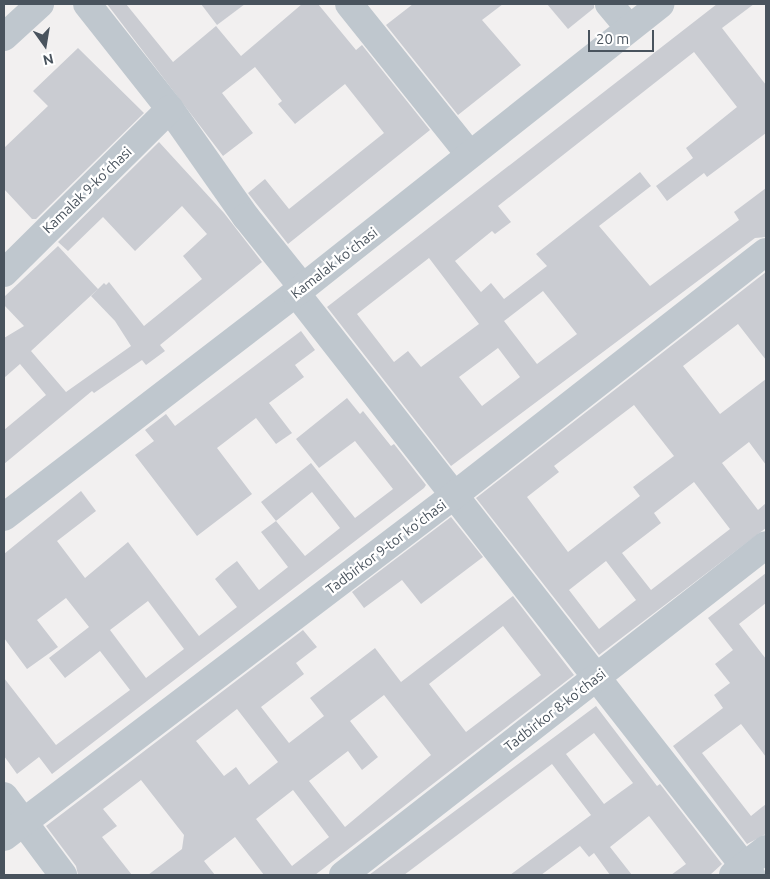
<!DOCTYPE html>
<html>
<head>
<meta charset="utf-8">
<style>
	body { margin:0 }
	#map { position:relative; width:770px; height:879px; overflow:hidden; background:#f2f0f0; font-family:Ubuntu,sans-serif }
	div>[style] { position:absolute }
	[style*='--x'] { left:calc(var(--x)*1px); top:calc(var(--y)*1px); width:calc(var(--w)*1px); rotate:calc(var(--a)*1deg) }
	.building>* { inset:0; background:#caccd2 }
	.minor>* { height:28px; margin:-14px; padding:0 14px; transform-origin:14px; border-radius:14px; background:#bfc7ce }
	span { translate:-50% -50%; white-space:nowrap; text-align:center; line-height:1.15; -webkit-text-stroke:4.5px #fff; paint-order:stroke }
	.street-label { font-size:14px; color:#49535d }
	.frame { position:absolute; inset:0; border:5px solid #49535d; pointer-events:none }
	.north { position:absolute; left:20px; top:20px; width:50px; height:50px; -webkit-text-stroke:4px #fff; paint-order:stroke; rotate:167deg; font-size:14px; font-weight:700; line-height:20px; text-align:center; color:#49535d }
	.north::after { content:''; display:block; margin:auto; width:18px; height:22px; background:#49535d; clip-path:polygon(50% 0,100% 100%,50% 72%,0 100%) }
	.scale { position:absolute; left:588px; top:30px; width:66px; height:22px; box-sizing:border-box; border:2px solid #49535d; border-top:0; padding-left:6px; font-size:15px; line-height:18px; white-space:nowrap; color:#49535d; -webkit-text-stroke:4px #fff; paint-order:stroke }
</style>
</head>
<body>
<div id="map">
	<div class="building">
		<i style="clip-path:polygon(107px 4px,126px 4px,173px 62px,216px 26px,241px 56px,302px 4px,318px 4px,356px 50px,362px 45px,430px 130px,288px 244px,248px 193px,265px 179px,289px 209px,384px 133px,345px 84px,295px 124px,278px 104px,282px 101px,255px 67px,222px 93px,253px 133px,223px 156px)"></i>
		<i style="clip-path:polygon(201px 4px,245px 4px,217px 25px)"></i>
		<i style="clip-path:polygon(413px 4px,503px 4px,482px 20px,521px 65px,458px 115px,386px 25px)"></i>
		<i style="clip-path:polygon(547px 4px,594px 4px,594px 8px,568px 29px)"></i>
		<i style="clip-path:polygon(evenodd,717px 4px,754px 4px,722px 28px,766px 85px,766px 133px,707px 177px,704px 173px,667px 201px,656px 186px,693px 158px,686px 148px,737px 107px,694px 52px,498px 206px,511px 222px,495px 234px,492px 231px,455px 261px,481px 292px,491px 283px,504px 299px,547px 266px,536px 254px,640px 172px,651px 186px,599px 226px,650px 286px,739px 220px,734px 212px,766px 188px,766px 237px,755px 238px,451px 466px,327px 307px,717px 4px,429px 258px,479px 324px,421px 367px,408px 351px,394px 362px,357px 314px,429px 258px,717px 4px,543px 291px,577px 334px,537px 364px,504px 321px,543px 291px,717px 4px,498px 348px,520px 377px,482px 406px,459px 377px,498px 348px)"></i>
		<i style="clip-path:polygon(78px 48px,144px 113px,36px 219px,32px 219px,4px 189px,4px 148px,48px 106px,33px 91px)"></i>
		<i style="clip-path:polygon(159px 142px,224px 213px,262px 262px,160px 345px,165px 351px,146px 365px,142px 360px,94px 393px,92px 391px,4px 464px,4px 430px,46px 395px,20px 364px,4px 378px,4px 338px,24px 326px,4px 305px,4px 297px,58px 246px,98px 289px,31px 351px,66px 392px,131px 346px,115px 321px,91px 296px,104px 283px,106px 285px,109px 282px,144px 326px,202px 279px,183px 256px,207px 234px,182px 206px,135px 251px,103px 217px,68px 251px,58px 242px)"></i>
		<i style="clip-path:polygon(evenodd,766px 272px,766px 360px,738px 324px,683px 366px,720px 414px,766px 379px,766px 465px,749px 442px,722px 463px,758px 510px,766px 503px,766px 528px,599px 655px,476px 498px,766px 272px,634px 405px,674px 456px,633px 487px,640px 496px,568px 552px,527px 497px,559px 472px,554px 466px,634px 405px,766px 272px,694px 482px,730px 529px,651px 590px,622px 553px,661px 523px,654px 513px,694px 482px,766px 272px,606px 561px,636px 600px,599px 629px,569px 590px,606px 561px)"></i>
		<i style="clip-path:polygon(301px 331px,315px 350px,295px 365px,304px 377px,269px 403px,292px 433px,276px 444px,256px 418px,217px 448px,252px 494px,197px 536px,135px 455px,154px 441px,145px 430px,166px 414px,175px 426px)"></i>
		<i style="clip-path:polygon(evenodd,347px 398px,360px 414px,363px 411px,391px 446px,394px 444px,426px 485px,424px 488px,52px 774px,39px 757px,17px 774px,4px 756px,4px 678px,56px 745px,130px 690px,100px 651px,65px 678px,49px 658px,89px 627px,66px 598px,37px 620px,58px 647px,27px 669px,4px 638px,4px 554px,81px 491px,96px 511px,57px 541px,85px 578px,128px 542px,199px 636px,237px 607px,215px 579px,224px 571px,237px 561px,259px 590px,288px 567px,261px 532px,276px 521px,261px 502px,311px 463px,355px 518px,393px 489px,355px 441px,319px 468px,296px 439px,347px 398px,312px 492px,340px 528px,305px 556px,276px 521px,312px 492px,347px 398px,148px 601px,184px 649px,146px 678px,110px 630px,148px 601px)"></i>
		<i style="clip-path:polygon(451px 517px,483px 557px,421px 604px,402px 580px,364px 608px,352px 592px)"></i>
		<i style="clip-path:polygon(766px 573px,766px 603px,739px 624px,766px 659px,766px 757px,741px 724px,702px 753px,751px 816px,766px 804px,766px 834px,747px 844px,673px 746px,723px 708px,714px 695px,730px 683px,715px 664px,733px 650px,708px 618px)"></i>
		<i style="clip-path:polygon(evenodd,513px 596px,574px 675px,315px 875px,264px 875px,235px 837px,204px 861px,215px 875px,148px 875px,182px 849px,184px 835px,141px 780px,103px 809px,117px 826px,102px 837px,132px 875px,78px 875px,76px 866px,46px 826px,303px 630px,317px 647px,296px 663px,304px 674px,261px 707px,289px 743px,324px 716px,310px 698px,375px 648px,401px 682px,513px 596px,503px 626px,541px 675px,466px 732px,429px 684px,503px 626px,513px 596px,384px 695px,431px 755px,345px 827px,309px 781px,348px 751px,362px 770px,378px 757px,350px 721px,384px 695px,513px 596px,237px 709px,278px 762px,249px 785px,236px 767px,224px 776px,196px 741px,237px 709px,513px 596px,293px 790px,329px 837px,292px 866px,256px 819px,293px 790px)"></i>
		<i style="clip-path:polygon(evenodd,596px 706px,657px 786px,660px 784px,722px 864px,710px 875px,671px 875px,686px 864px,649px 816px,610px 847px,632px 875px,610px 875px,594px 853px,589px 857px,580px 846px,541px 875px,510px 875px,591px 815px,552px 764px,404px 875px,369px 875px,596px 706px,594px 733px,633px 783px,604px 804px,566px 754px,594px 733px)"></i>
	</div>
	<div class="minor">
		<i style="--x:87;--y:4;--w:134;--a:51.7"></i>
		<i style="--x:170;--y:109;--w:132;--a:54.9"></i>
		<i style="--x:246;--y:217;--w:91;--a:51.2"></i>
		<i style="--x:349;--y:4;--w:193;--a:51.3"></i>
		<i style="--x:609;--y:4;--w:31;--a:50"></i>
		<i style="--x:4;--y:37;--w:49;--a:-42.5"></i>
		<i style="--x:4;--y:273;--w:233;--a:-44.7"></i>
		<i style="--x:296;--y:293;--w:739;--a:51.98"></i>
		<i style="--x:4;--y:517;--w:368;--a:-37.5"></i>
		<i style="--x:296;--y:293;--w:465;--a:-38.4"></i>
		<i style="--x:4;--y:796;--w:99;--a:53.2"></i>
		<i style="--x:4;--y:837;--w:562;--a:-37.2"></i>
		<i style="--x:452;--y:497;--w:398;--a:-38"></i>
		<i style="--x:343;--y:875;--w:536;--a:-37.96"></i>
		<i style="--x:733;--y:875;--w:42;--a:-38.2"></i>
	</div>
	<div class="street-label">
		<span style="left:87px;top:190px;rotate:-44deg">Kamalak 9-koʻchasi</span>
		<span style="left:334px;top:263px;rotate:-38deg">Kamalak koʻchasi</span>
		<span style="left:386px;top:547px;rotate:-37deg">Tadbirkor 9-tor koʻchasi</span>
		<span style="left:555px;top:710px;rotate:-38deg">Tadbirkor 8-koʻchasi</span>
	</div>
	<div class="frame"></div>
	<div class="north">N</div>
	<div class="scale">20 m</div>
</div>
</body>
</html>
